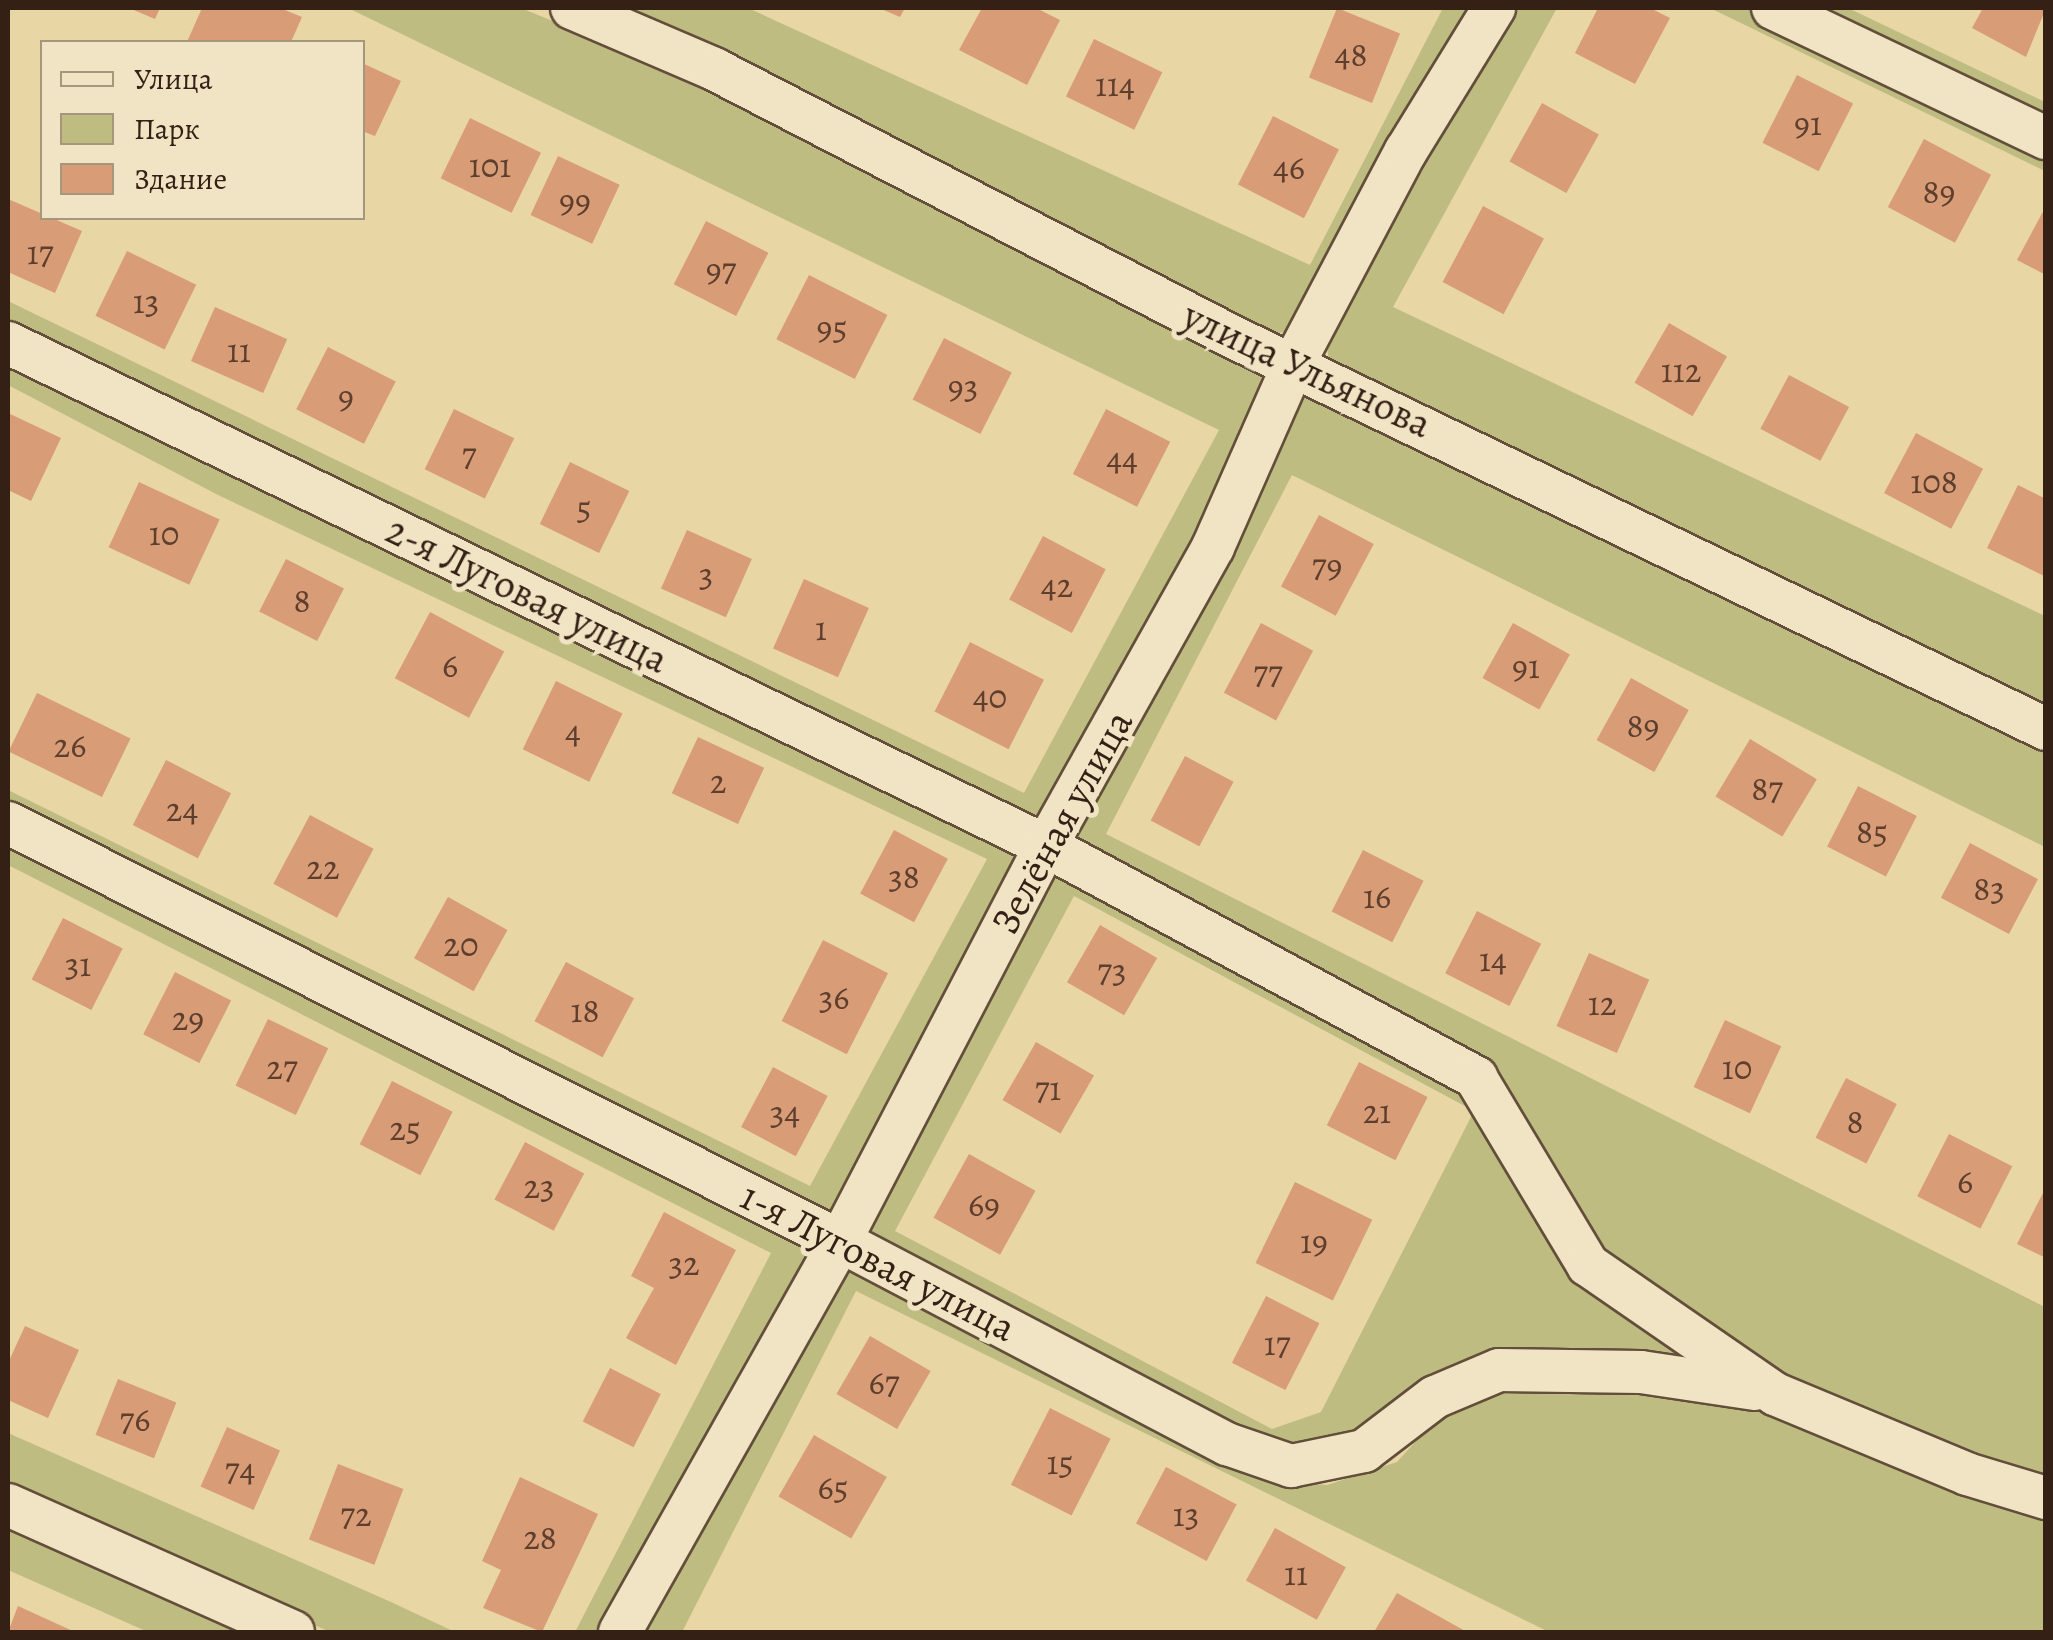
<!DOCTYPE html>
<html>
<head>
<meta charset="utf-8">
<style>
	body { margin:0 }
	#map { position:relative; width:2053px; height:1640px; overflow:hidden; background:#e9d6a5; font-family:Alegreya,serif }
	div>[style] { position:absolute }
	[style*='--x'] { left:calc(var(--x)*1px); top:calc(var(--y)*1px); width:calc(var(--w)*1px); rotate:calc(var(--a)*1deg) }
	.green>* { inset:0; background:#bebc81 }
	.building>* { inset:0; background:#d89c77; transform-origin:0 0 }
	.roads { filter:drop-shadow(2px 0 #624e3a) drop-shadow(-2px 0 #624e3a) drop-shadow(0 2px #624e3a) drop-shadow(0 -2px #624e3a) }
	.minor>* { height:42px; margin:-21px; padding:0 21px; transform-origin:21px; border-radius:21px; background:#f1e4c4 }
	span { translate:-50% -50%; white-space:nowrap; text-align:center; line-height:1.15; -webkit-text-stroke:10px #f1e4c4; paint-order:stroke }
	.number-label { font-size:35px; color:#5e3f2e }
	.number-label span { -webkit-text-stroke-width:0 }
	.street-label { font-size:40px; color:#352016 }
	.frame { position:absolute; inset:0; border:10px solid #352016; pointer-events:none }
	.legend { position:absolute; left:40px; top:40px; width:325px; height:180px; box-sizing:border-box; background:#f1e4c4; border:2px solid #a6967e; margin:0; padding:12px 18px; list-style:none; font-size:30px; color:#352016 }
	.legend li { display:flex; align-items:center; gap:20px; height:50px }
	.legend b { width:50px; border:2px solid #a6967e }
</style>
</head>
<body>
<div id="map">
	<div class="green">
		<i style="clip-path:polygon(348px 8px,521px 8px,706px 84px,1271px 372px,1203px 536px,1039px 830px,8px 330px,8px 301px,1024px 793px,1219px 430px)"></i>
		<i style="clip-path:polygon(616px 8px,748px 8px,1310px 265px,1443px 8px,1477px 8px,1305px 313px,1286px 332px,1261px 335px)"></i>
		<i style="clip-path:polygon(1511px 8px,1557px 8px,1393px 307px,2045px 616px,2045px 711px,1329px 361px,1325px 334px)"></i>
		<i style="clip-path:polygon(1710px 8px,1748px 8px,2045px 151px,2045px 171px)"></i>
		<i style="clip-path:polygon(1806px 8px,1848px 8px,2045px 102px,2045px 123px)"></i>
		<i style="clip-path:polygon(8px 358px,1032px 850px,839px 1210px,819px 1218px,8px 809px,8px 790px,810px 1186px,987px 859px,218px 495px,8px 385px)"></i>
		<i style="clip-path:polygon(1310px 391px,2045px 750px,2045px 847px,1292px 475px,1106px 834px,2045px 1307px,2045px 1480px,1946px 1448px,1754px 1368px,1598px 1260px,1483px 1072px,1066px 845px,1299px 392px)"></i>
		<i style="clip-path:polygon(8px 840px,814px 1241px,815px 1260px,601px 1632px,575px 1632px,771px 1253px,8px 865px)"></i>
		<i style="clip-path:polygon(evenodd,1056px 863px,1469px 1087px,1579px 1270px,1718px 1367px,1594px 1353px,1369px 1432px,1276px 1447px,873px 1245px,862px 1227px,1056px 863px,1074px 896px,1474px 1111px,1321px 1412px,1272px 1429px,895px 1231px,1074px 896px)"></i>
		<i style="clip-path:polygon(865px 1271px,1287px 1481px,1327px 1485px,1397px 1462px,1435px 1420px,1497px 1390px,1550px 1383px,1734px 1402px,1770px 1412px,2045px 1514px,2045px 1632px,1549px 1632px,856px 1291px,682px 1632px,641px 1632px,840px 1272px)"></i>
		<i style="clip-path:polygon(8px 1433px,391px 1602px,455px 1632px,330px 1632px,8px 1488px)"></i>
		<i style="clip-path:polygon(8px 1523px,256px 1632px,148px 1632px,8px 1570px)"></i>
	</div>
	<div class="building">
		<i style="clip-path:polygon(129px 8px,160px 8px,155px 19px)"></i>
		<i style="clip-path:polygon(202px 8px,280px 8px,302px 17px,291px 42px,187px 42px)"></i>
		<i style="clip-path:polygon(879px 8px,905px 8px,900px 17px)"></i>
		<i style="clip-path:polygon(982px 8px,1036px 8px,1060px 20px,1027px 85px,959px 50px)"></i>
		<i style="left:1337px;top:8px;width:68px;height:75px;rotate:22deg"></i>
		<i style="clip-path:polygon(1598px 8px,1650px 8px,1670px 18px,1635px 84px,1575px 53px)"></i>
		<i style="clip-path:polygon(1983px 8px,2046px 8px,2026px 57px,1972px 28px)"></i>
		<i style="left:1094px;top:39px;width:76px;height:64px;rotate:26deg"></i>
		<i style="clip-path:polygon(362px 63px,401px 81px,375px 136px,362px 131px)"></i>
		<i style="left:1797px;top:75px;width:63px;height:76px;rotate:27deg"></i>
		<i style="left:1542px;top:103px;width:65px;height:67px;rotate:29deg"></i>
		<i style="left:1273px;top:116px;width:74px;height:77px;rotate:27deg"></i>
		<i style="left:470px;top:118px;width:79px;height:67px;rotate:26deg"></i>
		<i style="left:1924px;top:139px;width:76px;height:77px;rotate:28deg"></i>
		<i style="left:558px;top:156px;width:68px;height:65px;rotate:25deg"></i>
		<i style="clip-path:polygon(8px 199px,82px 231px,55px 293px,8px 272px)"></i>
		<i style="left:1483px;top:206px;width:69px;height:86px;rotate:28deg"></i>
		<i style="clip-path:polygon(2046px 206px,2046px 275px,2017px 260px)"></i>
		<i style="left:706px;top:221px;width:70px;height:71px;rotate:27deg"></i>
		<i style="left:127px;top:251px;width:77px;height:72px;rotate:26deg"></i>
		<i style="left:809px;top:275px;width:88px;height:72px;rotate:27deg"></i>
		<i style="left:215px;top:307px;width:79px;height:59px;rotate:24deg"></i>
		<i style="left:1669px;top:323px;width:67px;height:69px;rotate:30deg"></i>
		<i style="left:944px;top:338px;width:76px;height:69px;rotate:27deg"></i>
		<i style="left:328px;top:347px;width:76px;height:70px;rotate:27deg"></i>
		<i style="left:1789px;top:375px;width:68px;height:61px;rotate:28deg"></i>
		<i style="left:454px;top:409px;width:67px;height:67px;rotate:26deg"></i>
		<i style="left:1106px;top:409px;width:72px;height:73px;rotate:27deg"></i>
		<i style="clip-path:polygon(8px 413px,61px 438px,31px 501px,8px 490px)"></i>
		<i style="left:1916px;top:433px;width:76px;height:68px;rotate:28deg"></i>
		<i style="left:570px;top:462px;width:66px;height:69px;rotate:26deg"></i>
		<i style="left:139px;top:482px;width:89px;height:72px;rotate:25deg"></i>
		<i style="clip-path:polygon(2018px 485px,2046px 499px,2046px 577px,1987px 548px)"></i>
		<i style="left:1319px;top:515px;width:62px;height:81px;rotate:28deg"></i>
		<i style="left:687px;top:530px;width:71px;height:64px;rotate:24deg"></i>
		<i style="left:1043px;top:536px;width:71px;height:72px;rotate:28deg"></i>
		<i style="left:286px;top:559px;width:65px;height:59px;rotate:27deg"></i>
		<i style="left:804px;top:579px;width:71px;height:76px;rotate:24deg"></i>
		<i style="left:430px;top:612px;width:84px;height:75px;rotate:28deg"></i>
		<i style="left:1261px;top:623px;width:59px;height:79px;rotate:28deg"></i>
		<i style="left:1513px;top:623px;width:65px;height:63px;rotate:29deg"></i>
		<i style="left:970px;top:642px;width:83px;height:78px;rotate:27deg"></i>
		<i style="left:1631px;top:678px;width:66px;height:71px;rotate:29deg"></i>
		<i style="left:556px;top:681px;width:74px;height:76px;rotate:26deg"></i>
		<i style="left:37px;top:693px;width:104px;height:65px;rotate:26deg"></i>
		<i style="left:698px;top:737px;width:73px;height:62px;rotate:25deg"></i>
		<i style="left:1750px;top:739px;width:78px;height:67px;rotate:31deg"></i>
		<i style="left:1185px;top:756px;width:55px;height:73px;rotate:28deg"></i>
		<i style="left:166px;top:760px;width:73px;height:73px;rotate:27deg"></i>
		<i style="left:1858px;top:786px;width:66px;height:68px;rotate:27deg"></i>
		<i style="left:310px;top:815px;width:72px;height:78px;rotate:28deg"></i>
		<i style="left:894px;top:830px;width:61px;height:72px;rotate:28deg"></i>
		<i style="left:1970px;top:843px;width:77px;height:62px;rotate:28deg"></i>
		<i style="left:1363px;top:850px;width:68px;height:69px;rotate:27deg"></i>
		<i style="left:448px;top:897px;width:68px;height:70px;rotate:29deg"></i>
		<i style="left:1477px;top:911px;width:72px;height:70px;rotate:27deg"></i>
		<i style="left:63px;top:918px;width:67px;height:69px;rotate:27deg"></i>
		<i style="left:1100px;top:925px;width:66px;height:66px;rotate:30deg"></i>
		<i style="left:823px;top:940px;width:73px;height:91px;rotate:27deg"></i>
		<i style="left:1589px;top:953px;width:66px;height:80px;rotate:24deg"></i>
		<i style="left:566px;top:962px;width:77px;height:67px;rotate:28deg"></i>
		<i style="left:175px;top:972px;width:63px;height:70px;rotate:27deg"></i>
		<i style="left:268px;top:1019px;width:67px;height:74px;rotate:26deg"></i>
		<i style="left:1725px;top:1020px;width:62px;height:74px;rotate:25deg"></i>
		<i style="left:1036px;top:1042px;width:67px;height:67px;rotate:30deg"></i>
		<i style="left:1359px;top:1062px;width:77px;height:71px;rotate:27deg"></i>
		<i style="left:773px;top:1067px;width:62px;height:68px;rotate:28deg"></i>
		<i style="left:1846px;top:1078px;width:57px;height:67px;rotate:27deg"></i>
		<i style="left:392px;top:1081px;width:68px;height:71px;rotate:27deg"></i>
		<i style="left:1949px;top:1134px;width:71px;height:70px;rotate:27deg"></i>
		<i style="left:525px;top:1142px;width:67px;height:65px;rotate:28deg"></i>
		<i style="left:969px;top:1154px;width:76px;height:73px;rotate:29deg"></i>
		<i style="left:1295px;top:1182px;width:86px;height:90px;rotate:26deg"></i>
		<i style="clip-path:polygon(2046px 1187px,2046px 1258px,2017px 1244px)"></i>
		<i style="clip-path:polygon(664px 1212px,736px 1250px,676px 1365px,626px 1338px,654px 1288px,631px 1276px)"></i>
		<i style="left:1266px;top:1296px;width:60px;height:75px;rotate:27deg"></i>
		<i style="clip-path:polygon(25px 1326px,79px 1350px,48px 1418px,8px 1400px,8px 1363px)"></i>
		<i style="left:870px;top:1336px;width:70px;height:67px;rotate:30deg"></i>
		<i style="left:610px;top:1368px;width:57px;height:60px;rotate:27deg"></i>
		<i style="left:118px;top:1379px;width:63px;height:60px;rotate:22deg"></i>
		<i style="left:1050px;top:1408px;width:68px;height:86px;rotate:27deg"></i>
		<i style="left:227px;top:1427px;width:58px;height:65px;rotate:24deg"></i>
		<i style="left:814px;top:1435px;width:84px;height:71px;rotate:30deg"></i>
		<i style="left:338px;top:1464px;width:70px;height:81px;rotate:21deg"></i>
		<i style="left:1166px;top:1467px;width:80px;height:64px;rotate:28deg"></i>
		<i style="clip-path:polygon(520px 1477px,598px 1514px,542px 1632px,483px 1608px,501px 1570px,482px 1561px)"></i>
		<i style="left:1275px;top:1528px;width:81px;height:60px;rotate:29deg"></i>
		<i style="clip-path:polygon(1397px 1593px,1467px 1632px,1374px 1632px)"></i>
		<i style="clip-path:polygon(18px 1606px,75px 1632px,8px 1632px)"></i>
	</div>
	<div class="roads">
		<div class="minor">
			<i style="--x:572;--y:8;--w:155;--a:23.2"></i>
			<i style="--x:714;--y:69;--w:586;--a:27.31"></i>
			<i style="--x:1235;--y:338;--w:900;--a:25.74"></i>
			<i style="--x:1773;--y:8;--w:302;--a:25.5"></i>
			<i style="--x:8;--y:343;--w:1153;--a:25.85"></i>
			<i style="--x:1046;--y:846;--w:489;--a:28.3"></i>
			<i style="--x:1476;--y:1078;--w:218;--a:59.1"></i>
			<i style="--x:1588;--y:1265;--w:227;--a:34.6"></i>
			<i style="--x:1775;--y:1394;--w:208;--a:22.6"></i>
			<i style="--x:1967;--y:1474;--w:83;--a:16.9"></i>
			<i style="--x:8;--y:823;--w:931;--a:26.68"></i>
			<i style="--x:840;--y:1241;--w:437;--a:27.7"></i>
			<i style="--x:1227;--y:1444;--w:68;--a:19"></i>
			<i style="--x:1291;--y:1466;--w:75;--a:-11.6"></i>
			<i style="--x:1364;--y:1451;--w:89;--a:-37.3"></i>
			<i style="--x:1435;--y:1397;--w:69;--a:-22.9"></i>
			<i style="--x:1499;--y:1370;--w:142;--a:0.8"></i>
			<i style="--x:1641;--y:1372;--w:115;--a:8.5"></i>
			<i style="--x:8;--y:1505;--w:312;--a:24"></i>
			<i style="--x:620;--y:1632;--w:449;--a:-60.6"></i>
			<i style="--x:840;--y:1241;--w:445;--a:-62.5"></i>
			<i style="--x:1046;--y:846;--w:342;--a:-60.8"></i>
			<i style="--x:1213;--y:547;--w:201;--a:-66.2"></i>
			<i style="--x:1294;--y:363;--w:240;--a:-62.2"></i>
			<i style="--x:1406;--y:151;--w:168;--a:-58.4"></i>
		</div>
	</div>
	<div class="number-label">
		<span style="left:1351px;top:54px">48</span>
		<span style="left:1115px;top:84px">114</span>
		<span style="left:1808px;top:123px">91</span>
		<span style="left:490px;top:165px">101</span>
		<span style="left:1289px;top:167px">46</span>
		<span style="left:1939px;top:191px">89</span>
		<span style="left:575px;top:200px">99</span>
		<span style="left:40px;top:252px">17</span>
		<span style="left:721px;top:269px">97</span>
		<span style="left:146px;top:301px">13</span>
		<span style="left:832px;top:327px">95</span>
		<span style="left:239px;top:350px">11</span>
		<span style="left:1681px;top:370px">112</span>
		<span style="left:963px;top:386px">93</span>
		<span style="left:346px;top:396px">9</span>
		<span style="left:469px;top:454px">7</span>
		<span style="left:1122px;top:458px">44</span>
		<span style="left:1934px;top:481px">108</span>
		<span style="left:584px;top:507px">5</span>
		<span style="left:164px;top:533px">10</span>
		<span style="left:1327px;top:565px">79</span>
		<span style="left:706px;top:574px">3</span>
		<span style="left:1057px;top:585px">42</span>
		<span style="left:302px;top:600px">8</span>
		<span style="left:821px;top:628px">1</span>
		<span style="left:450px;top:665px">6</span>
		<span style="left:1526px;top:666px">91</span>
		<span style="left:1268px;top:672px">77</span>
		<span style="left:990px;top:696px">40</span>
		<span style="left:1643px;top:725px">89</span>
		<span style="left:573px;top:731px">4</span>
		<span style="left:70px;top:745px">26</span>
		<span style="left:718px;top:781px">2</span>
		<span style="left:1767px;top:788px">87</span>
		<span style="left:182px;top:809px">24</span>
		<span style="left:1872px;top:831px">85</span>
		<span style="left:323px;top:867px">22</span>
		<span style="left:904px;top:876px">38</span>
		<span style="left:1989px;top:888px">83</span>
		<span style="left:1377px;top:896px">16</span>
		<span style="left:461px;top:944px">20</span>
		<span style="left:1493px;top:959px">14</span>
		<span style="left:78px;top:964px">31</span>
		<span style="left:1112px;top:970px">73</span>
		<span style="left:834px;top:997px">36</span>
		<span style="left:1602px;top:1003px">12</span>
		<span style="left:585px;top:1010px">18</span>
		<span style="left:188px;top:1018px">29</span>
		<span style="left:282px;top:1067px">27</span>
		<span style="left:1737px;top:1067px">10</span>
		<span style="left:1048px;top:1088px">71</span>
		<span style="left:1377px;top:1111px">21</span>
		<span style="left:785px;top:1112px">34</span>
		<span style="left:1855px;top:1121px">8</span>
		<span style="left:405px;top:1128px">25</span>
		<span style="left:1965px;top:1181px">6</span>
		<span style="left:539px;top:1186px">23</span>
		<span style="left:984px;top:1204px">69</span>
		<span style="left:1314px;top:1241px">19</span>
		<span style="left:684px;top:1263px">32</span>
		<span style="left:1277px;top:1343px">17</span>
		<span style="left:884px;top:1382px">67</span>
		<span style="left:135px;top:1419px">76</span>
		<span style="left:1060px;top:1462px">15</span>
		<span style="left:240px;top:1469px">74</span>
		<span style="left:833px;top:1487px">65</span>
		<span style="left:356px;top:1514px">72</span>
		<span style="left:1186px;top:1514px">13</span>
		<span style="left:540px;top:1537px">28</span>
		<span style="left:1296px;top:1573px">11</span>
	</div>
	<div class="street-label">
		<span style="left:1307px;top:370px;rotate:25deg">улица Ульянова</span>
		<span style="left:527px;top:595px;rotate:26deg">2-я Луговая улица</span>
		<span style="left:1062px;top:822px;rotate:-61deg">Зелёная улица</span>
		<span style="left:878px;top:1262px;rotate:27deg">1-я Луговая улица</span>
	</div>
	<div class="frame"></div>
	<ul class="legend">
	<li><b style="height:12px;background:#f1e4c4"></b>Улица</li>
	<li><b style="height:28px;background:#bebc81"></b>Парк</li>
	<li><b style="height:28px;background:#d89c77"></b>Здание</li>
	</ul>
</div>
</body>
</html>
